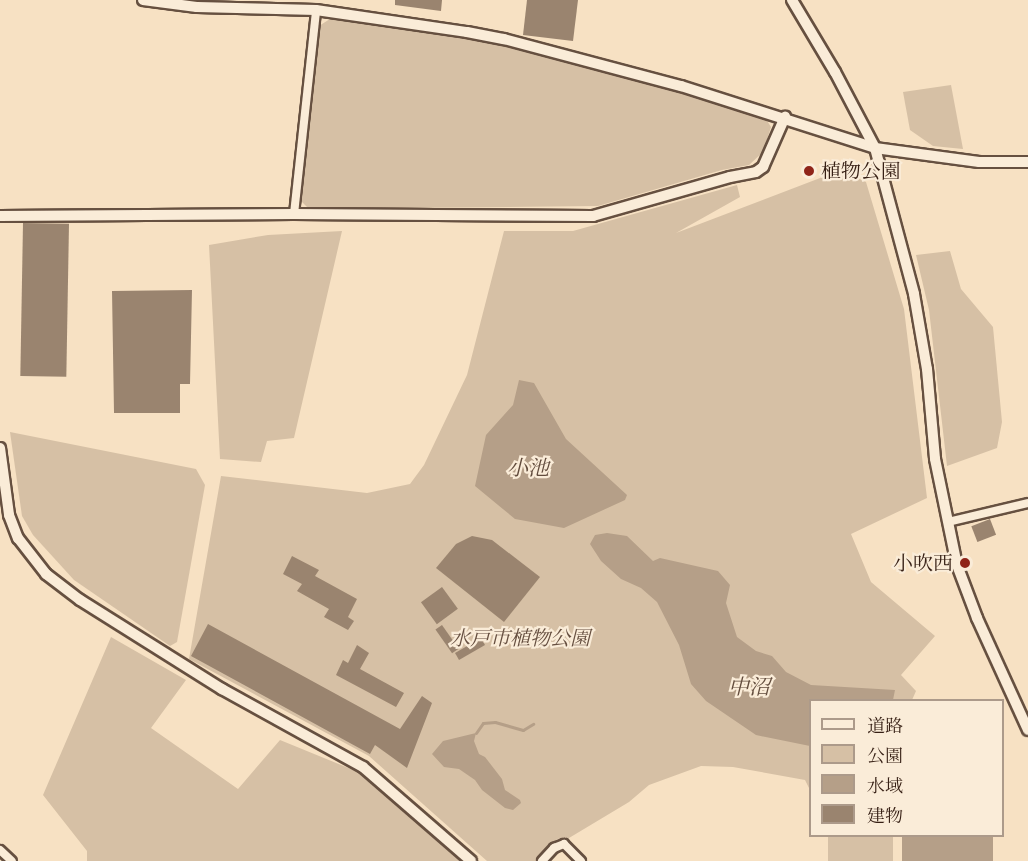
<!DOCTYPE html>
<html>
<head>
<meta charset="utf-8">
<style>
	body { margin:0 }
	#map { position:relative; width:1028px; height:861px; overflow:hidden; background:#f7e1c3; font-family:"IM FELL French Canon","Noto Serif JP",serif }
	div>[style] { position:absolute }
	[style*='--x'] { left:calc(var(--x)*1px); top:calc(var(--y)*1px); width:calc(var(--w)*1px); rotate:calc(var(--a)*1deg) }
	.green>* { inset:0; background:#d6c0a5; transform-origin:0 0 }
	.water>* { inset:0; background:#b59f88; transform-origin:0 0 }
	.stream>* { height:3px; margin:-1.5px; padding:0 1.5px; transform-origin:1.5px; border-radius:1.5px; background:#b59f88 }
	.building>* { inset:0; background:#9a846f; transform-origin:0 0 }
	.roads { filter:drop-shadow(2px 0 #665040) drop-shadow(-2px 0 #665040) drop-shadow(0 2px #665040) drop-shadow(0 -2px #665040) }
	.minor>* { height:8px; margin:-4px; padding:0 4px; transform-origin:4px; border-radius:4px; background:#faecd8 }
	.tertiary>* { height:10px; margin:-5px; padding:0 5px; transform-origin:5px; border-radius:5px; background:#faecd8 }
	.dots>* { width:16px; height:16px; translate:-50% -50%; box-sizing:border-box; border:3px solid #faecd8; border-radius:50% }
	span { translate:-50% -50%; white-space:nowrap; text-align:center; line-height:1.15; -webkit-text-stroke:4.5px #faecd8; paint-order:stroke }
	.poi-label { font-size:20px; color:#361f14 }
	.left { translate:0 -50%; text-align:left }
	.right { translate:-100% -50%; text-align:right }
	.park-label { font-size:20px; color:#664f40; font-style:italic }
	.water-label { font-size:21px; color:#624c3d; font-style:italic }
	.legend { position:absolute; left:809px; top:699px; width:195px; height:138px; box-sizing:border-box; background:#faecd8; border:2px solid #ac9a8a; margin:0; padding:8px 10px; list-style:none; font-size:18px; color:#361f14 }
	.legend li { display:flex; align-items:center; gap:12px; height:30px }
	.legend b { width:30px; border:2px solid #ac9a8a }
</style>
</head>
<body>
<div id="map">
	<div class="green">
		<i style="clip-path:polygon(333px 17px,490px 43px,689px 93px,766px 119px,771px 127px,763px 152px,749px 165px,722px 170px,598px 206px,309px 209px,301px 201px,319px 26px)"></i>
		<i style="clip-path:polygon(951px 85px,963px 149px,933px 146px,910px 130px,903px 92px)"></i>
		<i style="clip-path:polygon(841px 170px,866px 182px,904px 309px,927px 498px,851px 534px,871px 582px,935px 636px,901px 675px,916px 691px,912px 700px,810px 700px,810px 790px,805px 780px,733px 767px,701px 766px,649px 785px,629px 802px,569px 838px,557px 839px,536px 861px,487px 861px,369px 756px,189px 659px,221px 476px,367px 493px,410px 484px,424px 465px,467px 375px,504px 231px,573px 231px,737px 185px,740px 197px,676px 233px)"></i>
		<i style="clip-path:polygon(342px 231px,294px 438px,267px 441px,261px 462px,220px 459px,209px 245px,268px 235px)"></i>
		<i style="clip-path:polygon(950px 251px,961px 289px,993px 327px,1002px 422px,997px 448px,947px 466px,929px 310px,916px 255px)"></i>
		<i style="clip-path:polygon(10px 432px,196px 469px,205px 485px,177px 642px,170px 646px,74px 580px,33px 535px,22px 516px)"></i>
		<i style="clip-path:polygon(111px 637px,186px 680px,151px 728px,238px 789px,280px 740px,368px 776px,462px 861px,87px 861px,87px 851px,43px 795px)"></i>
		<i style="left:828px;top:836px;width:65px;height:26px"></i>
	</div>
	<div class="water">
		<i style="clip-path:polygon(519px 380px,534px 383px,566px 439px,627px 495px,625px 500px,564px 528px,515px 519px,475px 486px,486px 435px,513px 405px)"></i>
		<i style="clip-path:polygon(607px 533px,627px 536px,653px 561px,660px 558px,718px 571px,730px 585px,726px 603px,737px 637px,756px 651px,772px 656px,786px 672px,811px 685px,895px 690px,893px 700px,810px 700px,810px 746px,756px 735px,706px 701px,691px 684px,679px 645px,657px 602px,641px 588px,621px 579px,601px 561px,590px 544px,595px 535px)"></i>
		<i style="clip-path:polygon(476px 733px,474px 741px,479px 754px,485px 757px,502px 779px,505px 790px,520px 800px,521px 803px,513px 810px,505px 808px,482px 790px,475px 780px,459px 769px,444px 767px,432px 754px,443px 741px)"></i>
		<i style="left:902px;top:836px;width:91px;height:25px"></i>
	</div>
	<div class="stream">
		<i style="--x:476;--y:733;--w:12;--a:-55"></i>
		<i style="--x:483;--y:723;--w:12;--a:-5"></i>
		<i style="--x:495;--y:722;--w:29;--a:16"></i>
		<i style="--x:523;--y:730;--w:12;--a:-31"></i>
	</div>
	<div class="building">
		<i style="clip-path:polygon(395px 0,442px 0,441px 11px,395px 5px)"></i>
		<i style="clip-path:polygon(527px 0,578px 0,573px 41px,523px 35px)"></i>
		<i style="left:23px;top:223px;width:46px;height:153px;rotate:1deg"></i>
		<i style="clip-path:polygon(192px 290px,190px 384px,180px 384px,180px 413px,114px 413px,112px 291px)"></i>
		<i style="left:990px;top:519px;width:17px;height:20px;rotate:69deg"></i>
		<i style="clip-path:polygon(472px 536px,492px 540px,540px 577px,504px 622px,436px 568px,456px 544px)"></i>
		<i style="clip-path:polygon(292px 556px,319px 570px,315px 576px,357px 599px,348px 617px,354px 621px,348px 630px,324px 617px,329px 609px,297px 591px,302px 584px,283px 574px)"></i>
		<i style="left:442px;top:587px;width:27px;height:26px;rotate:54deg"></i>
		<i style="clip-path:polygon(208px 624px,400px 729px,422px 696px,432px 703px,407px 768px,375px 745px,370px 754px,191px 656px)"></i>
		<i style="left:442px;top:625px;width:29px;height:8px;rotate:55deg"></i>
		<i style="left:481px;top:638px;width:8px;height:30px;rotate:60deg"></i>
		<i style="clip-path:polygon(357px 645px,369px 653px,360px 669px,404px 693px,396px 707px,336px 675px,343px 660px,348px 663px)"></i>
	</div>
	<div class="roads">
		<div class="minor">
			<i style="--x:294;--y:214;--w:205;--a:-83.8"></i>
			<i style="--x:948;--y:522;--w:82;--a:-13.4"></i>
			<i style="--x:0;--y:850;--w:16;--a:43"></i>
			<i style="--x:542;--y:861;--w:18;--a:-47"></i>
			<i style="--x:554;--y:848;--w:11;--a:-22"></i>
			<i style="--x:564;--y:844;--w:24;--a:45"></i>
		</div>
		<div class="tertiary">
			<i style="--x:143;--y:0;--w:54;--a:7.4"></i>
			<i style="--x:197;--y:7;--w:119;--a:1.4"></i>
			<i style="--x:316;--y:10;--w:153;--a:8.3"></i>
			<i style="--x:467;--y:32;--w:38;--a:11"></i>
			<i style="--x:504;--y:39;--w:183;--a:14.9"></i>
			<i style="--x:681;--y:86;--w:204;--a:17.7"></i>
			<i style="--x:875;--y:148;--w:105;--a:7.7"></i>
			<i style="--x:979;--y:162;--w:49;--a:0"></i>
			<i style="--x:792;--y:0;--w:84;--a:59.2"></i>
			<i style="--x:835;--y:72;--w:86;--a:62.2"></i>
			<i style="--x:875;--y:148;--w:151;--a:75"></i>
			<i style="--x:914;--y:294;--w:76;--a:80.2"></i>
			<i style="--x:927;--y:369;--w:90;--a:84.9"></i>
			<i style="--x:935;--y:459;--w:108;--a:78.3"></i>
			<i style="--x:957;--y:565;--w:57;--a:69.3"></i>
			<i style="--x:977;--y:618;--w:123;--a:65.5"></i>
			<i style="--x:0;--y:216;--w:294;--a:-0.4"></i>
			<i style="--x:294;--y:214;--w:299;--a:0.4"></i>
			<i style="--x:593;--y:216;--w:142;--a:-15.9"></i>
			<i style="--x:730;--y:177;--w:26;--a:-11"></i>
			<i style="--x:756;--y:172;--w:9;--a:-36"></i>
			<i style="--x:763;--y:167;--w:55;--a:-66.3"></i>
			<i style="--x:0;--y:448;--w:68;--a:82.3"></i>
			<i style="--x:9;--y:515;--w:25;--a:69"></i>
			<i style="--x:18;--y:538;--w:46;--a:52.1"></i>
			<i style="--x:46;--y:574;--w:43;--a:37.4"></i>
			<i style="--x:80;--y:600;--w:168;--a:32.1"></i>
			<i style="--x:222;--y:689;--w:161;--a:29"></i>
			<i style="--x:363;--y:767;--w:143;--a:41"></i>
		</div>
	</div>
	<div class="dots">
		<i style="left:809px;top:171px;background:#8f2418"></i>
		<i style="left:965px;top:563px;background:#8f2418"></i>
	</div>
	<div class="poi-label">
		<span class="left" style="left:821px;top:171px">植物公園</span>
		<span class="right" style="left:953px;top:563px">小吹西</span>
	</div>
	<div class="park-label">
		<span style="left:520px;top:638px">水戸市植物公園</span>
	</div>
	<div class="water-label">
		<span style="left:528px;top:468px">小池</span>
		<span style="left:749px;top:687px">中沼</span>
	</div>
	<ul class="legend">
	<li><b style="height:8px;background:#faecd8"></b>道路</li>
	<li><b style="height:16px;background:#d6c0a5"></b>公園</li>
	<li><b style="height:16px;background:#b59f88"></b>水域</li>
	<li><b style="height:16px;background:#9a846f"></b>建物</li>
	</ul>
</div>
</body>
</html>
